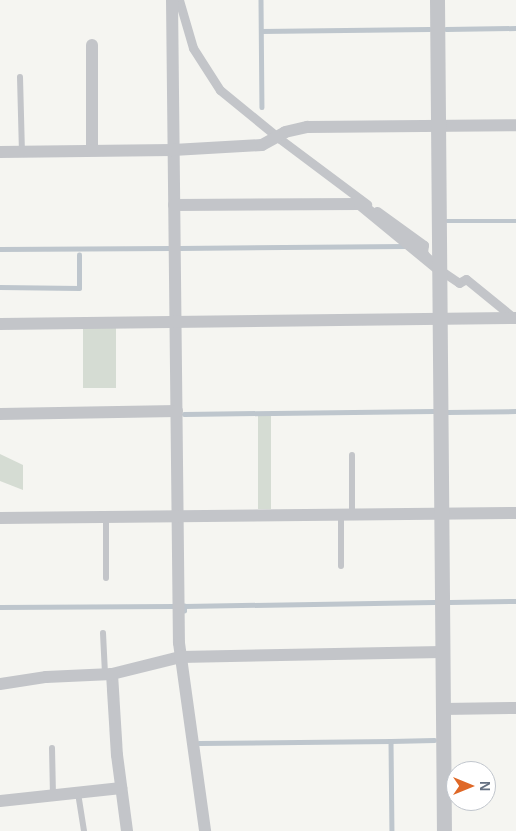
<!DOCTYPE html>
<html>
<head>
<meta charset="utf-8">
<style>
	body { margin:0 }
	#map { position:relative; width:516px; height:831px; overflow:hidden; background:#f5f5f1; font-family:Helvetica,sans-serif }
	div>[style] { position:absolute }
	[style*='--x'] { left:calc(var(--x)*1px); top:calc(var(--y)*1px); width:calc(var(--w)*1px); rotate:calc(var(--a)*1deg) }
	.green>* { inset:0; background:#d5dcd3; transform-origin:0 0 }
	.stream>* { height:4.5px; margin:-2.25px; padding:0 2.25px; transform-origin:2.25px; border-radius:2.25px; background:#bec6cd }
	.service>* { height:6px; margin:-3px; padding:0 3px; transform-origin:3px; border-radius:3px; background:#c3c5c9 }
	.pedestrian>* { height:9px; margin:-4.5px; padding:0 4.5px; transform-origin:4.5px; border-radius:4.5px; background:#c3c5c9 }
	.minor>* { height:12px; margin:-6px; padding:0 6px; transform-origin:6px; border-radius:6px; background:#c3c5c9 }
	.tertiary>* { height:15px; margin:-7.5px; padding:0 7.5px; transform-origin:7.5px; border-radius:7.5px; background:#c3c5c9 }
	span { translate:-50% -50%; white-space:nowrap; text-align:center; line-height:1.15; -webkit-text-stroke:5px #fff; paint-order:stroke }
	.north { position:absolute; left:446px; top:761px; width:50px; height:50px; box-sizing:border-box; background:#fff; border:1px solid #c1c6cd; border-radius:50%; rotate:90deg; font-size:14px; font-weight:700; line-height:20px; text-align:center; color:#657182 }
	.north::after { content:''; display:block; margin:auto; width:18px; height:22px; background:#df6827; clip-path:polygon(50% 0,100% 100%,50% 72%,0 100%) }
</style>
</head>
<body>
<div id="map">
	<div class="green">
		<i style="left:83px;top:325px;width:33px;height:63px"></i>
		<i style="left:258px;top:415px;width:13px;height:94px"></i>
		<i style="clip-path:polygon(0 454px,23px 465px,23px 490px,0 481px)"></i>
	</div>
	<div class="stream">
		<i style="--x:261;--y:0;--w:107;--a:89.5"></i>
		<i style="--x:446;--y:29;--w:70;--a:-0.8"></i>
		<i style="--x:261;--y:31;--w:168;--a:-0.7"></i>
		<i style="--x:447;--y:221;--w:69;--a:0"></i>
		<i style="--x:179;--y:248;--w:226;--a:-0.5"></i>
		<i style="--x:0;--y:249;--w:171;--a:-0.3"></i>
		<i style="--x:0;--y:287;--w:79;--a:0.7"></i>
		<i style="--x:79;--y:288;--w:33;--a:-90"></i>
		<i style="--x:448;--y:412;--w:68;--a:-0.8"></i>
		<i style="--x:184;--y:414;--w:249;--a:-0.7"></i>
		<i style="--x:450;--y:602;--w:66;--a:-0.9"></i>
		<i style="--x:0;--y:607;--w:174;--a:-0.3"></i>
		<i style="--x:184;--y:611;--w:5;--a:-90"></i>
		<i style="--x:184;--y:606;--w:250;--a:-0.9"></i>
		<i style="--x:391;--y:741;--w:43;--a:-1.3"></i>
		<i style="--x:199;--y:743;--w:192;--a:-0.6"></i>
		<i style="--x:391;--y:741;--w:90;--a:89.4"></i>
	</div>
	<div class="service">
		<i style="--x:20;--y:77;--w:74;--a:88.5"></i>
		<i style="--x:352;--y:455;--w:60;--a:90"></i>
		<i style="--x:341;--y:515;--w:51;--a:90"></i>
		<i style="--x:106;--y:517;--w:61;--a:90"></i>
		<i style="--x:103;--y:633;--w:41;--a:87.2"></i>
		<i style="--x:52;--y:748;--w:47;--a:88.8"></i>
		<i style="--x:78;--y:793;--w:38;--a:81"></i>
	</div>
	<div class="pedestrian">
		<i style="--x:179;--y:0;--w:50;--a:73.7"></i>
		<i style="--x:193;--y:48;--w:50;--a:57.3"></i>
		<i style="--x:220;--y:90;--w:77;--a:39.2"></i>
		<i style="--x:280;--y:139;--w:109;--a:36.8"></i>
		<i style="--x:377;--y:211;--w:58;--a:35.9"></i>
		<i style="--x:424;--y:245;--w:7;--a:98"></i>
		<i style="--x:423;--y:252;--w:7;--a:56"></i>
		<i style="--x:440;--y:270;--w:23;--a:34"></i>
		<i style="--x:459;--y:283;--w:8;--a:-30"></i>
		<i style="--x:466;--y:279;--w:62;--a:39.1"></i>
	</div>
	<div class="minor">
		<i style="--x:172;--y:0;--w:643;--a:89.38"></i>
		<i style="--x:179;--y:643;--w:190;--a:82.1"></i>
		<i style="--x:92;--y:45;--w:105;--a:90"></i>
		<i style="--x:0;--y:152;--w:173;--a:-0.7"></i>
		<i style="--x:173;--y:150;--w:89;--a:-3.2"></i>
		<i style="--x:262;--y:145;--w:26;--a:-29"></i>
		<i style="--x:285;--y:132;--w:23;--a:-13"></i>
		<i style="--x:307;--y:127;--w:209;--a:-0.5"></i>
		<i style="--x:174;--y:205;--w:186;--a:-0.3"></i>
		<i style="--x:360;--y:204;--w:104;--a:39.5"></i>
		<i style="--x:0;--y:324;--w:516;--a:-0.67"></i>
		<i style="--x:0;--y:414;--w:177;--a:-1"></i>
		<i style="--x:0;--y:518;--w:516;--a:-0.56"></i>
		<i style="--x:112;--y:674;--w:81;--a:86.5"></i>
		<i style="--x:117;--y:755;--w:77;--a:82.5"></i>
		<i style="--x:0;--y:684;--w:47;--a:-8.7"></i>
		<i style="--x:46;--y:677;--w:66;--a:-2.6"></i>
		<i style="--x:112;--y:674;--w:70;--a:-14"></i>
		<i style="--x:180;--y:657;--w:262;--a:-1.1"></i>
		<i style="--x:443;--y:709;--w:73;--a:-0.8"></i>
		<i style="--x:0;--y:801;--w:122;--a:-6.1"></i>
	</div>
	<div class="tertiary">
		<i style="--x:437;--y:0;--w:831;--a:89.52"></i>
	</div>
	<div class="north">N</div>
</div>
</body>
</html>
